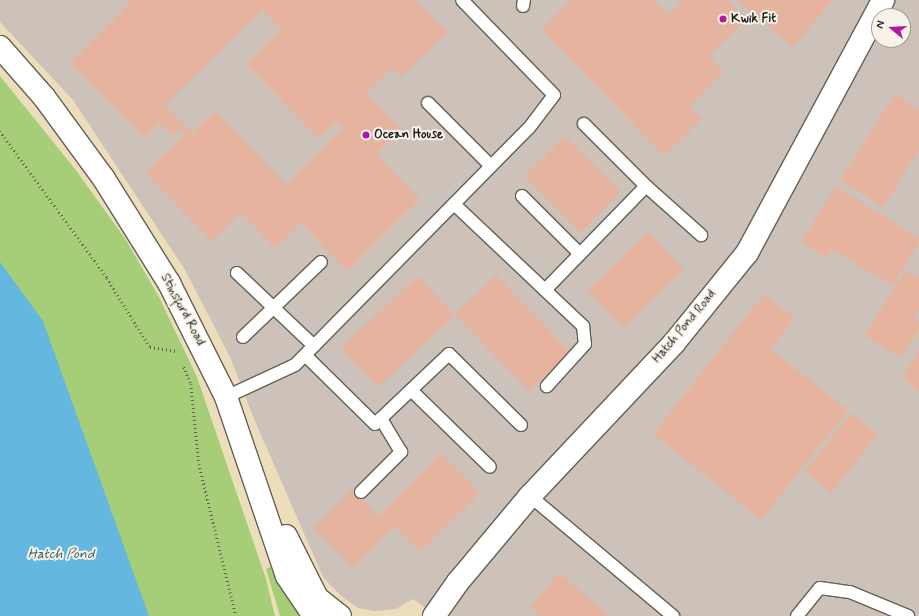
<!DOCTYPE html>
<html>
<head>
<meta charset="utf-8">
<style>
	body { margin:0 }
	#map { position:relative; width:919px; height:616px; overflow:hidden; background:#ecdebb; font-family:Mynerve,sans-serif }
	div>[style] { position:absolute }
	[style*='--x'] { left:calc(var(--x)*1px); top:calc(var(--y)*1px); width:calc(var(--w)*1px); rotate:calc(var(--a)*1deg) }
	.industrial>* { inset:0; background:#cdc2b9 }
	.green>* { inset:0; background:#a6ce79 }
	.water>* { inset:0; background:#64b7df }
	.building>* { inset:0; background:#e5b39e; transform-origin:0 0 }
	.path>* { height:2.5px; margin-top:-1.25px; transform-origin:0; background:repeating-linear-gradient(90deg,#656054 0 1px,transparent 0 4px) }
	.roads { filter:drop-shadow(1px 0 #656054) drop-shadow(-1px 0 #656054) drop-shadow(0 1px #656054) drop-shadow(0 -1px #656054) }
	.service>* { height:12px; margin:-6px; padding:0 6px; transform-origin:6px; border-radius:6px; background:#fff }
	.tertiary>* { height:22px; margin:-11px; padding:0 11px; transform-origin:11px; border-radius:11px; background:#fff }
	.dots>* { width:11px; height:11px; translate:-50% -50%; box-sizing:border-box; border:2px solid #f7f3e8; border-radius:50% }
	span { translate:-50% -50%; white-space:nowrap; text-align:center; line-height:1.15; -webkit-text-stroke:4px #f7f3e8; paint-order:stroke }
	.poi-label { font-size:13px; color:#1c1c1c; font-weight:700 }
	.left { translate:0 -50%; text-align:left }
	.street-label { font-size:13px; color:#1c1c1c }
	.water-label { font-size:14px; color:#395a6a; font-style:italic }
	.north { position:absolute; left:871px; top:8px; width:40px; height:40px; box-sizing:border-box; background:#f7f3e8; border:1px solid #9f9d96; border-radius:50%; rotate:288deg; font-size:11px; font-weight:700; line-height:16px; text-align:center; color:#1c1c1c }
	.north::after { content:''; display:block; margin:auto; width:14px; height:18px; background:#b5179e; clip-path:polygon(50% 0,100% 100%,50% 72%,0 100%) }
</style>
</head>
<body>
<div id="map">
	<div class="industrial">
		<i style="clip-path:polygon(evenodd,0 0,919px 0,919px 616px,437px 616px,413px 599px,396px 609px,375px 611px,358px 608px,341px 596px,323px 577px,254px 419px,230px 357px,185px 270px,73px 100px,0 22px,0 0,879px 16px,903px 16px,903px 40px,879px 40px,879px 16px)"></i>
	</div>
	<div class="green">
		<i style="clip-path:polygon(0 76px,75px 169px,126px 240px,159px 297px,197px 377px,266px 579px,275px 616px,0 616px)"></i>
		<i style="clip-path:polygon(272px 566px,285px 591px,300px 616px,280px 616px,266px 569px)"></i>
	</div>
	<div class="water">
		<i style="clip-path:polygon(0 262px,43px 321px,149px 616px,0 616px)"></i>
	</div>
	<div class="building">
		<i style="clip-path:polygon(evenodd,127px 0,415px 0,447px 32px,401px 77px,392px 68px,366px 93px,402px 129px,376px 154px,420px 199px,347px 271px,301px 223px,275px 248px,241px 213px,212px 241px,145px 173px,185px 134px,180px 129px,173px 136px,159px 123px,144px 138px,70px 63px,130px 3px,127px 0,262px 10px,281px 29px,246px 64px,319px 139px,337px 122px,344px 128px,286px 184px,215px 111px,192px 133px,165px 105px,262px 10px)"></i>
		<i style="clip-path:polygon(571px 0,654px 0,668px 15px,683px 0,727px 0,746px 20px,709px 56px,724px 72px,689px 106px,702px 119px,664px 156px,541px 29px)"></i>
		<i style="clip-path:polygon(737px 0,833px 0,793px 47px)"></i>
		<i style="clip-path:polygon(895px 94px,919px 110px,919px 150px,883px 207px,840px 180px)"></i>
		<i style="left:565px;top:136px;width:79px;height:57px;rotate:45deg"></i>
		<i style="clip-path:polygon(836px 186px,919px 238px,919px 243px,892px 286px,832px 249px,827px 258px,801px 242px)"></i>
		<i style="left:648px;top:232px;width:52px;height:84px;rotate:46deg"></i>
		<i style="clip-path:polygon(906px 270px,919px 278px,919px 309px,914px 317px,919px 321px,919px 329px,901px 358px,864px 335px)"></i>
		<i style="left:496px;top:275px;width:107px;height:57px;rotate:46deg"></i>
		<i style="left:418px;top:276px;width:54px;height:105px;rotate:47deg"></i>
		<i style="clip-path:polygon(764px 294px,795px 318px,770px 349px,848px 410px,761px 520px,653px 434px)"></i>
		<i style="clip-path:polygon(919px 349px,919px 394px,903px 376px)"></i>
		<i style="left:851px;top:413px;width:34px;height:75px;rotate:38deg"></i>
		<i style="clip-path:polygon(441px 453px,480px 493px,420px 552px,395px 526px,353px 568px,314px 528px,352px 489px,378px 516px)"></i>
		<i style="clip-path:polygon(559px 573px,610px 616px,541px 616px,530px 607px)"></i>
	</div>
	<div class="path">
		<i style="--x:0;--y:131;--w:182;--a:53.9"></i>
		<i style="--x:107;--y:278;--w:81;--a:58.1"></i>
		<i style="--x:150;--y:347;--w:28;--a:8"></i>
		<i style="--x:184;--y:367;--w:18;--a:68"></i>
		<i style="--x:191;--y:384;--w:80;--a:84.3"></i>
		<i style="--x:199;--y:464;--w:156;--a:76.3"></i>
	</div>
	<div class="roads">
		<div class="service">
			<i style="--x:523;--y:6;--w:6;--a:-81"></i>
			<i style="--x:428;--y:103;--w:89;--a:45"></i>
			<i style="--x:646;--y:186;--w:74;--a:41.7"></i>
			<i style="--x:522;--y:196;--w:82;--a:45"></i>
			<i style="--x:454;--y:204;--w:178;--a:43.4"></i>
			<i style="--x:583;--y:326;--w:18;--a:84"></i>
			<i style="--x:585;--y:344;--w:57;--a:132.1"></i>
			<i style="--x:237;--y:273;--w:106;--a:43.5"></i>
			<i style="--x:545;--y:290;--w:145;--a:-45.8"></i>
			<i style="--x:646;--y:186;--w:88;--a:-135"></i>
			<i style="--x:243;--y:337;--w:108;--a:-43.9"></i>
			<i style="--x:305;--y:355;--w:98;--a:44.6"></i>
			<i style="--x:375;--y:424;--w:102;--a:-43.4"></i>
			<i style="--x:449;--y:354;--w:101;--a:44.6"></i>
			<i style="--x:411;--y:390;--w:110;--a:44.3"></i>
			<i style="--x:226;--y:397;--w:76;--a:-24.9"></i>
			<i style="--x:295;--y:365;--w:333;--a:-45.4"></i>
			<i style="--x:529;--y:128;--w:41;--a:-52.9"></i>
			<i style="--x:554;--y:95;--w:132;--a:-134.1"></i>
			<i style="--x:361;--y:492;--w:57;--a:-45"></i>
			<i style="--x:401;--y:452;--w:39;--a:-121"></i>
			<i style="--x:530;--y:496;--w:187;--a:40"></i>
			<i style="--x:797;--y:616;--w:36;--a:-51"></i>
			<i style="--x:820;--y:588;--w:30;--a:8"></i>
			<i style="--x:850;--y:592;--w:63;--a:22.5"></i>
		</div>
		<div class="tertiary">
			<i style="--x:0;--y:47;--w:67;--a:48.7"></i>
			<i style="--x:44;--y:97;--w:102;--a:53.8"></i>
			<i style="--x:104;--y:179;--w:123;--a:58"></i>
			<i style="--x:169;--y:283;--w:127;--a:63.4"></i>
			<i style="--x:226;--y:397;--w:189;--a:71.2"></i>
			<i style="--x:287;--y:576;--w:48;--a:56"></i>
			<i style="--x:286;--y:536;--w:69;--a:63.4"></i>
			<i style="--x:317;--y:598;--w:29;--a:38"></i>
			<i style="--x:434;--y:616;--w:42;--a:-54.8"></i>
			<i style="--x:458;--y:582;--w:112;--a:-50.1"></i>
			<i style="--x:530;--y:496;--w:210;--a:-46.7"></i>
			<i style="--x:674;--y:343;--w:116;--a:-51"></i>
			<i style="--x:747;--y:253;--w:287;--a:-61.7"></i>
		</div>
	</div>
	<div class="dots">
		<i style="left:723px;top:19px;background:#b5179e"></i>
		<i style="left:366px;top:135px;background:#b5179e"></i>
	</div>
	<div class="poi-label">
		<span class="left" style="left:731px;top:19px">Kwik Fit</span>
		<span class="left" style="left:374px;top:135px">Ocean House</span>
	</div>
	<div class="street-label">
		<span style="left:182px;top:310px;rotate:62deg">Stinsford Road</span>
		<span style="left:685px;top:327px;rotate:-50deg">Hatch Pond Road</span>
	</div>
	<div class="water-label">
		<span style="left:61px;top:554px">Hatch Pond</span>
	</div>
	<div class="north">N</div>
</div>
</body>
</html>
